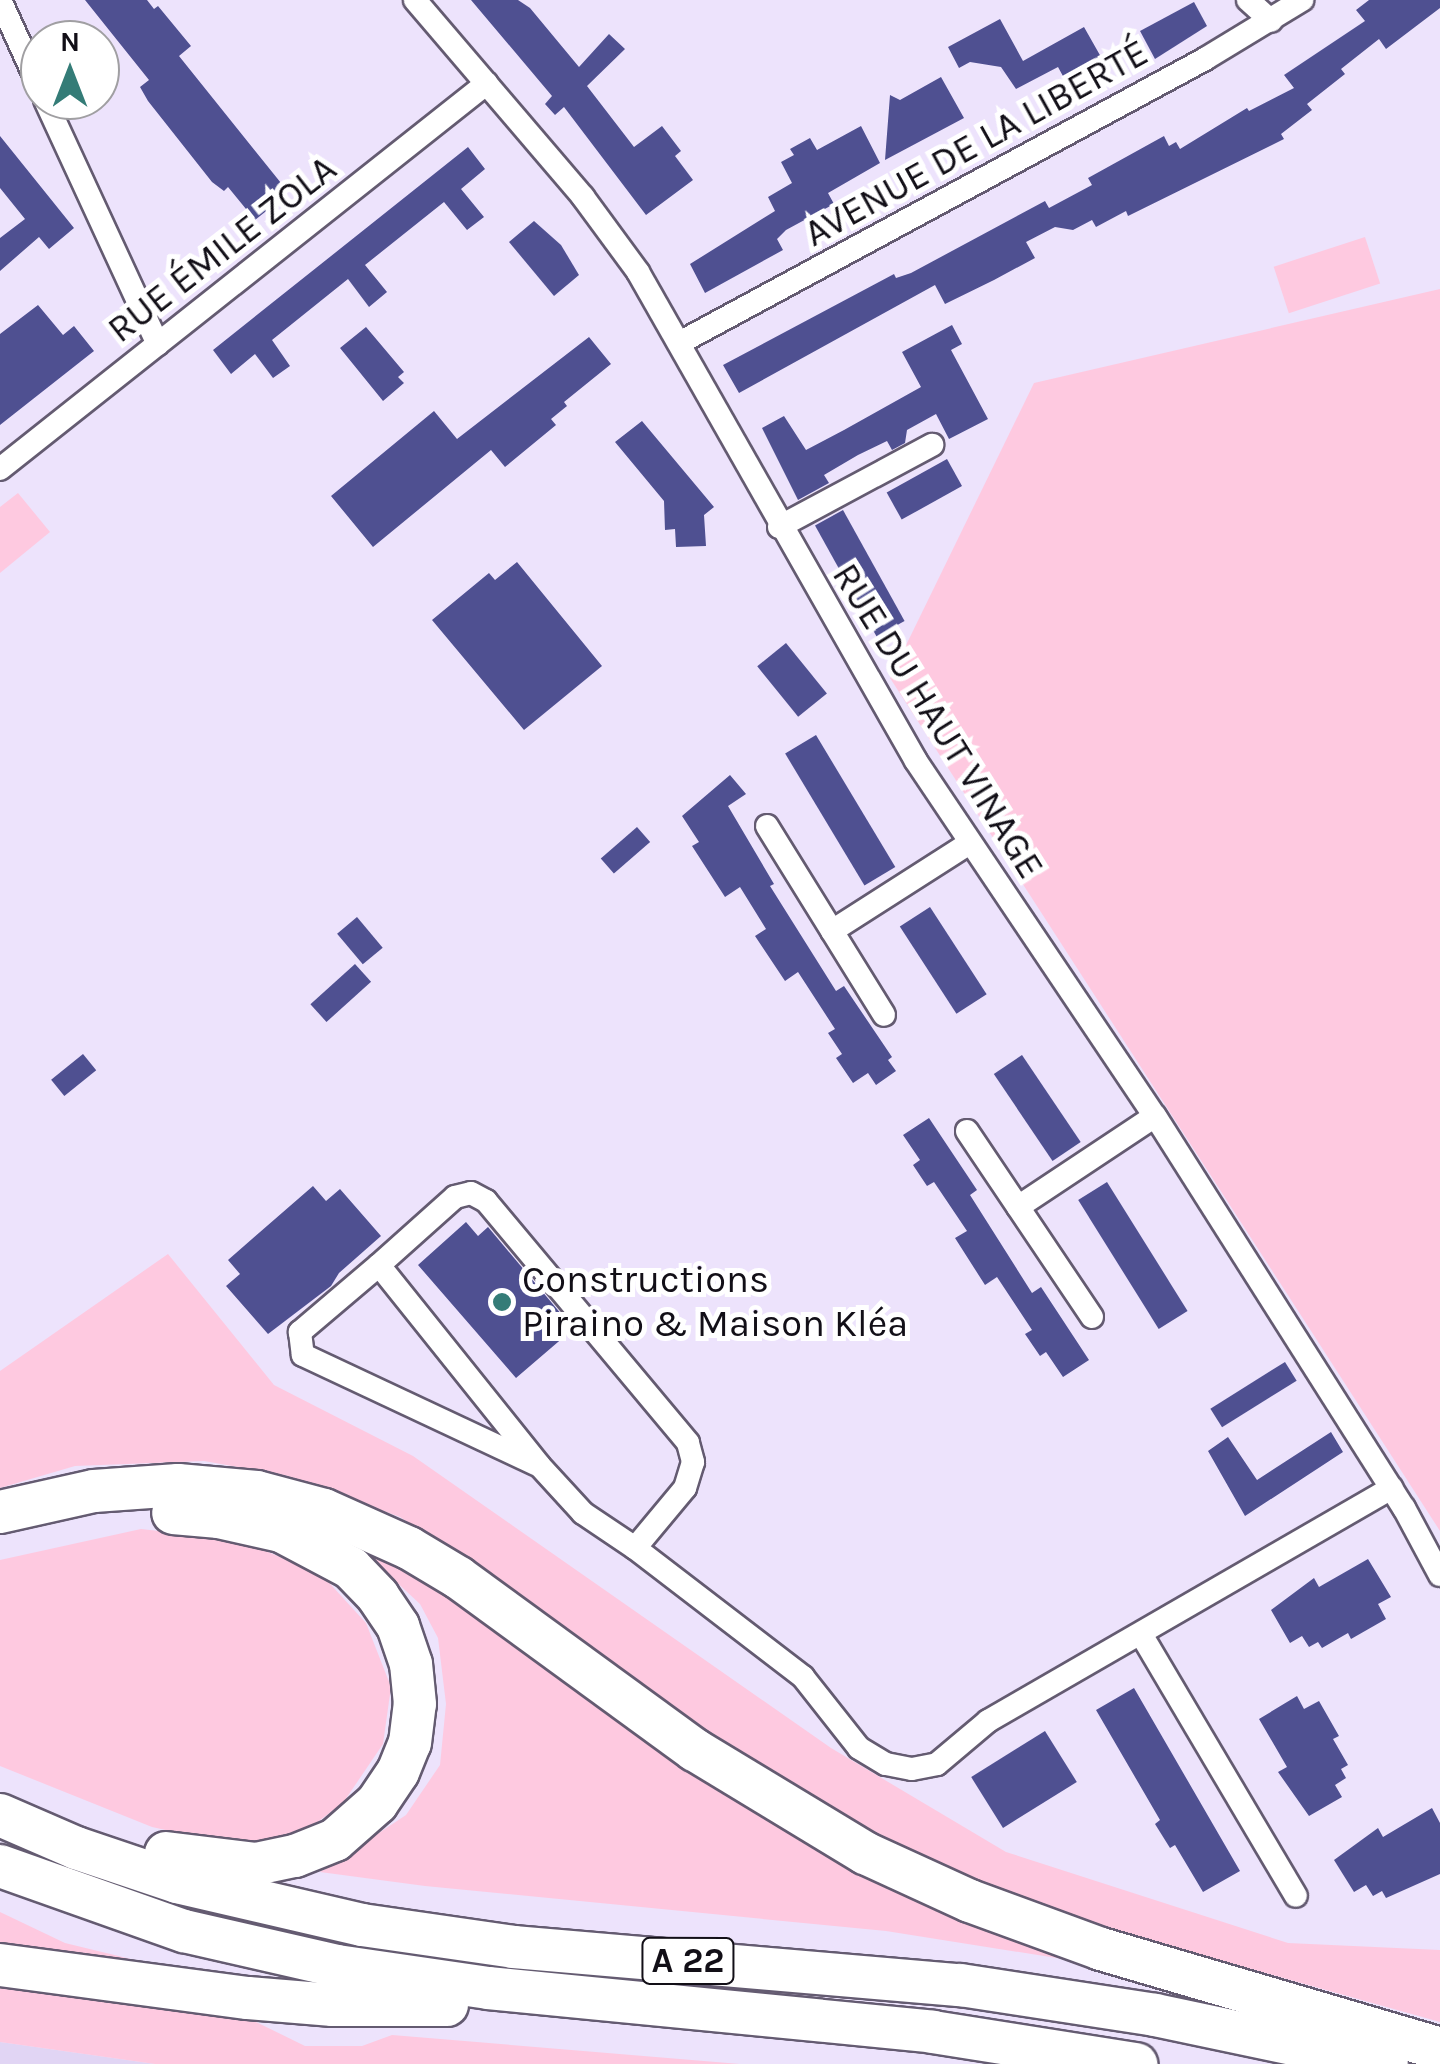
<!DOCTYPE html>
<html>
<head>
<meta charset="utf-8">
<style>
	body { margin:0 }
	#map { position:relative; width:1440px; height:2064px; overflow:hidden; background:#ede3fc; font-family:Karla,sans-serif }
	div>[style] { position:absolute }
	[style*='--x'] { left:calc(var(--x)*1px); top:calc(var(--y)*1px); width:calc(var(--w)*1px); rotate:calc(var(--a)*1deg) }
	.built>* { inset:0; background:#e1d5f4 }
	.green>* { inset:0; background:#fec9e0; transform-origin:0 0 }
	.building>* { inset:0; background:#4f5091; transform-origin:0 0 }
	.roads { filter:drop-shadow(2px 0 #645b71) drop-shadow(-2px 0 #645b71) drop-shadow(0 2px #645b71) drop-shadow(0 -2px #645b71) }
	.street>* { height:22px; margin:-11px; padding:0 11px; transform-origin:11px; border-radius:11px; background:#fff }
	.highway>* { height:42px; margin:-21px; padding:0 21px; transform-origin:21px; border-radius:21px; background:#fff }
	.dots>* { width:28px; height:28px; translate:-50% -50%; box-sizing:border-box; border:5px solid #fff; border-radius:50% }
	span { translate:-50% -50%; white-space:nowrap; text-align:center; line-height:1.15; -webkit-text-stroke:10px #fff; paint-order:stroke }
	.shield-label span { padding:2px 8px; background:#fff; border:2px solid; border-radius:8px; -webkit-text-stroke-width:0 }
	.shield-label { font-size:35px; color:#120f17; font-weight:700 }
	.street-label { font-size:38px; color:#120f17 }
	.poi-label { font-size:38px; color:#120f17 }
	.left { translate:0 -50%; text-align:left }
	.north { position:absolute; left:20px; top:20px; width:100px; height:100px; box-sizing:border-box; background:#fff; border:2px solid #a09fa2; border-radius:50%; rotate:0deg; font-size:28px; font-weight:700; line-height:40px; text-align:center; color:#120f17 }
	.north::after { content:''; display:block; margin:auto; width:35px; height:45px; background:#347c77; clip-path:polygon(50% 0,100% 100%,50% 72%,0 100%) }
</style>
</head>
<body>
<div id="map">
	<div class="built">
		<i style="clip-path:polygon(0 2042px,155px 2064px,0 2064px)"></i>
	</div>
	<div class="green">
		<i style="left:1365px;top:237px;width:49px;height:96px;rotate:72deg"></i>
		<i style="clip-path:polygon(1440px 289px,1440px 1531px,890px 678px,1034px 383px)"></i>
		<i style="clip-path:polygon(18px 493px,50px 532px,0 573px,0 507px)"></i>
		<i style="clip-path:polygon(168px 1254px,274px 1385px,413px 1456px,831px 1748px,1006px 1852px,1288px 1943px,1440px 1950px,1440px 2022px,1091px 1924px,950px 1872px,827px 1806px,663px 1702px,540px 1610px,400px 1517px,288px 1476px,204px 1461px,75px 1466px,0 1488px,0 1371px)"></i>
		<i style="clip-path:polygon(141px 1529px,240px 1540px,322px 1575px,366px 1623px,391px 1687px,383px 1744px,343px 1803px,300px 1835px,229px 1844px,152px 1827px,0 1766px,0 1560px)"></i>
		<i style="clip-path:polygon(350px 1539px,429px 1581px,1088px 1963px,886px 1931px,425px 1886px,320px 1872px,406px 1815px,440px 1765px,446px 1704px,438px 1638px,420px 1604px)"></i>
		<i style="clip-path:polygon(0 1912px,65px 1943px,139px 1961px,133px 1971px,0 1948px)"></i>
		<i style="clip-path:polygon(0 1984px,246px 2017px,305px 2046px,362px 2046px,392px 2035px,740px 2064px,155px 2064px,0 2042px)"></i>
	</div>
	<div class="building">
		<i style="clip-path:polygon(85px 0,147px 0,154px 9px,158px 6px,191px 46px,179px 56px,285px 188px,285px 196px,255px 220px,228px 187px,224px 191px,212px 182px,148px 101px,140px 87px,149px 80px)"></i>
		<i style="clip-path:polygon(471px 0,518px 0,530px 8px,579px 67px,609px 34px,625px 49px,587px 86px,634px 147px,662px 126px,681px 151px,675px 156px,693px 180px,646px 215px,564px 107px,555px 115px,545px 104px,552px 96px)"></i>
		<i style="clip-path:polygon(1369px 0,1440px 0,1440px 8px,1386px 49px,1379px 39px,1341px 69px,1345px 74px,1307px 104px,1312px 110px,1281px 134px,1284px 139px,1128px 216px,1126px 211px,1096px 227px,1092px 220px,1073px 230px,1055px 227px,1026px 242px,1035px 258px,994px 280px,945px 304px,935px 285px,739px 393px,723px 365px,894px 274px,896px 278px,911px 273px,1045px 201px,1049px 208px,1092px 185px,1088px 178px,1164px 136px,1169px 146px,1176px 142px,1180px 149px,1247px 108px,1249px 111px,1294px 88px,1284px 75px,1365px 21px,1356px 10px)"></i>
		<i style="clip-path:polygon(1194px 2px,1207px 26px,1155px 59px,1140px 31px)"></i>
		<i style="clip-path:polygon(1000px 19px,1023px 61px,1084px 27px,1101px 57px,1064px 78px,1058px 67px,1016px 89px,1001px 67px,970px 62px,959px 68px,948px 47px)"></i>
		<i style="clip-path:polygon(941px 77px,964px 118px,885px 160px,890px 95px,900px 100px)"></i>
		<i style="clip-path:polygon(861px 126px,880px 163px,828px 193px,834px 204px,786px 230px,777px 239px,783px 250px,705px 293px,690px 264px,775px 211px,768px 197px,792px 183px,781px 162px,794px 155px,790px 149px,810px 138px,817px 150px)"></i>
		<i style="clip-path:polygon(0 136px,74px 228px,49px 249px,39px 237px,0 271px,0 238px,25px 219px,0 188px)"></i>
		<i style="clip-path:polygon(468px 147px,485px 169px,461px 189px,484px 217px,467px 230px,444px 202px,365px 265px,387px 292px,369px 307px,348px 279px,272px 340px,290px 366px,273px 378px,255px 354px,231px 374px,213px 350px)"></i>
		<i style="clip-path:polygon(534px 221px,561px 245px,579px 275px,554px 296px,509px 242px)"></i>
		<i style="clip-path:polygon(38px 305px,63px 335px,74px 326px,94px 351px,0 425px,0 334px)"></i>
		<i style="clip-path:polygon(952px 325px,962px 344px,951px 350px,988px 419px,949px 439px,936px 414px,907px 430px,905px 443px,892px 450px,887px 441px,858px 455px,824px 475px,829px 483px,798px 500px,762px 428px,784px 416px,806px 450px,844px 430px,921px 387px,902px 352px)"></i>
		<i style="clip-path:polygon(366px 327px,404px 372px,398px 377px,404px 383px,383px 401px,340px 348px)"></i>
		<i style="clip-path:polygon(589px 337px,611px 364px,564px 402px,567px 406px,551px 419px,556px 425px,505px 467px,491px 450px,373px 547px,331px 496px,434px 411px,457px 439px)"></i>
		<i style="clip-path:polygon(642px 421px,714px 507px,704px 515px,706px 546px,676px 547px,675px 529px,665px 530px,664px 501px,615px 442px)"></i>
		<i style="left:947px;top:459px;width:31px;height:69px;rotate:61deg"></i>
		<i style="left:843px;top:510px;width:127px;height:32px;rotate:61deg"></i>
		<i style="clip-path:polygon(517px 562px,602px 666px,524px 730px,432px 620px,489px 573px,495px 580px)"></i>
		<i style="left:786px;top:643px;width:65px;height:37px;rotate:51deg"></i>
		<i style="left:816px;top:735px;width:154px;height:36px;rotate:59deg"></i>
		<i style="clip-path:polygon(730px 775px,746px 794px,728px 806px,774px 884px,770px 886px,836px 991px,844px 986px,892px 1057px,888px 1060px,896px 1071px,876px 1085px,868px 1073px,853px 1083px,836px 1058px,842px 1054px,828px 1033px,835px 1029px,798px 972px,785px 981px,755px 936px,766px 929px,740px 887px,725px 897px,692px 846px,699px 842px,682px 816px)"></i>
		<i style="left:637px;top:827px;width:20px;height:48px;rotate:49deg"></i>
		<i style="left:930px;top:907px;width:104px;height:36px;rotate:57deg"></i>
		<i style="left:357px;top:917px;width:40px;height:26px;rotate:50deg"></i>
		<i style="left:355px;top:964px;width:24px;height:60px;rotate:48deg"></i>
		<i style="left:83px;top:1054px;width:21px;height:41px;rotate:51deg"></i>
		<i style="left:1022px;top:1055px;width:105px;height:34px;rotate:56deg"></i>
		<i style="clip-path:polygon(929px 1118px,977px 1190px,970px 1195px,1032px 1293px,1041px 1287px,1089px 1360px,1063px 1377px,1046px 1352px,1040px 1356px,1025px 1334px,1032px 1330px,997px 1277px,985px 1285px,955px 1238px,967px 1231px,934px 1182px,927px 1186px,913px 1165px,920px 1160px,903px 1135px)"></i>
		<i style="left:1107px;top:1182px;width:152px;height:34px;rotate:58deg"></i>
		<i style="clip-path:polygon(313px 1186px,326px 1201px,340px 1189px,381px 1236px,339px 1273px,331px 1286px,268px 1334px,226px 1286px,240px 1274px,228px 1260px)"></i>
		<i style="clip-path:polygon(466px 1222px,478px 1236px,488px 1227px,562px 1315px,553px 1322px,565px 1336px,516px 1378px,418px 1265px)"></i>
		<i style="left:1285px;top:1362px;width:22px;height:88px;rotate:58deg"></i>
		<i style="clip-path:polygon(1331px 1432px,1343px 1452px,1245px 1516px,1208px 1451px,1228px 1437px,1257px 1480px)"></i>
		<i style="clip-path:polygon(1368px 1559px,1391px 1597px,1378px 1604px,1386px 1619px,1351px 1639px,1348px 1633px,1322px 1648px,1318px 1642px,1309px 1647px,1302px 1636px,1290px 1643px,1271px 1610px,1314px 1578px,1319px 1587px)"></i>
		<i style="clip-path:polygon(1134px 1688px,1240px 1871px,1203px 1892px,1175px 1845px,1170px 1848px,1155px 1824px,1160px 1820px,1096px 1710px)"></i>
		<i style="clip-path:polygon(1297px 1696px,1304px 1709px,1319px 1701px,1339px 1736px,1333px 1739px,1348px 1765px,1341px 1769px,1346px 1778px,1335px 1785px,1342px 1797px,1309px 1816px,1278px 1772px,1287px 1767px,1259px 1719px)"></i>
		<i style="left:1045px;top:1731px;width:60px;height:87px;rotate:58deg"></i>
		<i style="clip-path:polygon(1432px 1808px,1440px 1823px,1440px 1874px,1386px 1898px,1382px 1891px,1373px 1896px,1366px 1885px,1354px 1892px,1334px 1860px,1378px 1828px,1383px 1837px)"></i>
	</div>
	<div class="roads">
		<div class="street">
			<i style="--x:0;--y:0;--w:97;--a:65.6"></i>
			<i style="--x:415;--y:0;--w:259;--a:49.5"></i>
			<i style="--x:583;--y:197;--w:93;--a:53.7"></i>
			<i style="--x:638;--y:272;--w:562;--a:60.38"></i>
			<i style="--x:916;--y:761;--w:428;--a:56.1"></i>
			<i style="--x:1155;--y:1116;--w:464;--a:57.6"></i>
			<i style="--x:1404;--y:1508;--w:76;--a:61.8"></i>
			<i style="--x:1248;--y:0;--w:31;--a:42"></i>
			<i style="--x:45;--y:100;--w:269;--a:65.2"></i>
			<i style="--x:681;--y:342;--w:596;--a:-28.37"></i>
			<i style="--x:1205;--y:59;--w:114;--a:-31.3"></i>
			<i style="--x:0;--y:469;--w:621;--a:-38.4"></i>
			<i style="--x:779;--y:527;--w:174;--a:-28.2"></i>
			<i style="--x:767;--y:826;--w:222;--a:58.2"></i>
			<i style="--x:832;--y:931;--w:161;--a:-32.6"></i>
			<i style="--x:967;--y:1131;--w:224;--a:56.1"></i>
			<i style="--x:1018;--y:1207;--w:164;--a:-33.6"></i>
			<i style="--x:379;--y:1265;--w:104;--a:139.7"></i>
			<i style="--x:300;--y:1332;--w:23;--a:83"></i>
			<i style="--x:303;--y:1355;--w:257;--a:25.1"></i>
			<i style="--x:635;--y:1548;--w:63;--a:-146.1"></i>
			<i style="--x:583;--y:1513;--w:65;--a:-132.5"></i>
			<i style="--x:539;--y:1465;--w:256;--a:-128.7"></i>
			<i style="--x:379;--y:1265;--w:102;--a:-41.8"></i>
			<i style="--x:455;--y:1197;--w:16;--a:-14"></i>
			<i style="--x:471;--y:1193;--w:17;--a:28"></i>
			<i style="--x:486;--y:1201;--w:315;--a:50.1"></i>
			<i style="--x:688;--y:1443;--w:20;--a:75"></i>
			<i style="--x:693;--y:1462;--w:27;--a:107"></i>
			<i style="--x:685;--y:1488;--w:78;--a:129.8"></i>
			<i style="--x:635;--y:1548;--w:212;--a:37.5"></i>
			<i style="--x:803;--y:1677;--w:90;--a:51.7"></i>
			<i style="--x:859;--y:1748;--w:31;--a:31"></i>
			<i style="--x:886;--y:1764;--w:26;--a:11"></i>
			<i style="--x:912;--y:1769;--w:25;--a:-11"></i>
			<i style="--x:937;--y:1764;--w:67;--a:-40.1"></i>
			<i style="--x:988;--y:1721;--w:466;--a:-30"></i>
			<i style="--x:1141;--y:1634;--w:304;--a:59.4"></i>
		</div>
		<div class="highway">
			<i style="--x:0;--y:1512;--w:96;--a:-12.6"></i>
			<i style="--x:94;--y:1491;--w:84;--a:-4.1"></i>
			<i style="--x:178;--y:1485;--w:79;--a:5.1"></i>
			<i style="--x:257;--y:1492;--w:69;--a:15"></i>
			<i style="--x:324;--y:1510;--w:93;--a:24.1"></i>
			<i style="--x:409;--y:1548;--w:58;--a:31"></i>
			<i style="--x:459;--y:1578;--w:292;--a:36.1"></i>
			<i style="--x:695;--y:1750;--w:199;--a:31.2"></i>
			<i style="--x:865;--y:1853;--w:115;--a:24.6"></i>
			<i style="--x:970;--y:1901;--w:140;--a:20.1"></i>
			<i style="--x:1101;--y:1949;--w:353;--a:16.4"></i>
			<i style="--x:0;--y:1815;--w:83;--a:23.5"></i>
			<i style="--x:76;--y:1848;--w:107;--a:18.6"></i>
			<i style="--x:177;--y:1882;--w:190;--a:13.1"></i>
			<i style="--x:362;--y:1925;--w:154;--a:8.2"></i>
			<i style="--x:514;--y:1947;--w:448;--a:4.9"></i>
			<i style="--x:960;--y:1985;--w:197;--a:8.7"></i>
			<i style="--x:1155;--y:2015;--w:237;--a:11.9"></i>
			<i style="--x:166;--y:1853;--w:91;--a:7"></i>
			<i style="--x:256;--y:1864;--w:40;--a:-12"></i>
			<i style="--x:295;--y:1856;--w:43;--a:-21.8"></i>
			<i style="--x:335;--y:1840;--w:56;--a:-41.4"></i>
			<i style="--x:377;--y:1803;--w:37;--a:-56"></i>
			<i style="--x:398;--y:1772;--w:31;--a:-68"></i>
			<i style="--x:410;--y:1743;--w:39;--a:-83"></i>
			<i style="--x:415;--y:1704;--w:40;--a:-95.7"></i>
			<i style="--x:411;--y:1664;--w:40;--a:-108.9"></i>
			<i style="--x:398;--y:1626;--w:36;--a:-124"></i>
			<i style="--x:378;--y:1596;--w:39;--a:-134"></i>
			<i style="--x:351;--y:1568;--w:79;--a:-152.1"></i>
			<i style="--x:281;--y:1531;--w:64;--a:-167.3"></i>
			<i style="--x:219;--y:1517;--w:46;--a:-175"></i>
			<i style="--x:0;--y:1866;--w:195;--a:19.5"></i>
			<i style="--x:184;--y:1931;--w:157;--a:12.9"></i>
			<i style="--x:337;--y:1966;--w:153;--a:8.3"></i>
			<i style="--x:488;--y:1988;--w:447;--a:5.6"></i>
			<i style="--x:933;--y:2032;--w:206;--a:9"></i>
			<i style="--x:0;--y:1965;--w:250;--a:7.6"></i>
			<i style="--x:248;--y:1998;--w:85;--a:4.7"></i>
			<i style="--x:333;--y:2005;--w:114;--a:0"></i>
		</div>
	</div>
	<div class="dots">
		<i style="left:502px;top:1302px;background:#347c77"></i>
	</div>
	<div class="shield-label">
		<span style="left:688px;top:1961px">A 22</span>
	</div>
	<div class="street-label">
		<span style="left:976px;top:143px;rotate:-29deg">AVENUE DE LA LIBERTÉ</span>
		<span style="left:222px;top:249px;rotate:-38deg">RUE ÉMILE ZOLA</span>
		<span style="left:938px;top:721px;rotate:58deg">RUE DU HAUT VINAGE</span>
	</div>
	<div class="poi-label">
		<span class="left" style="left:522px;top:1302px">Constructions<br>Piraino &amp; Maison Kléa</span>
	</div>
	<div class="north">N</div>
</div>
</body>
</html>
